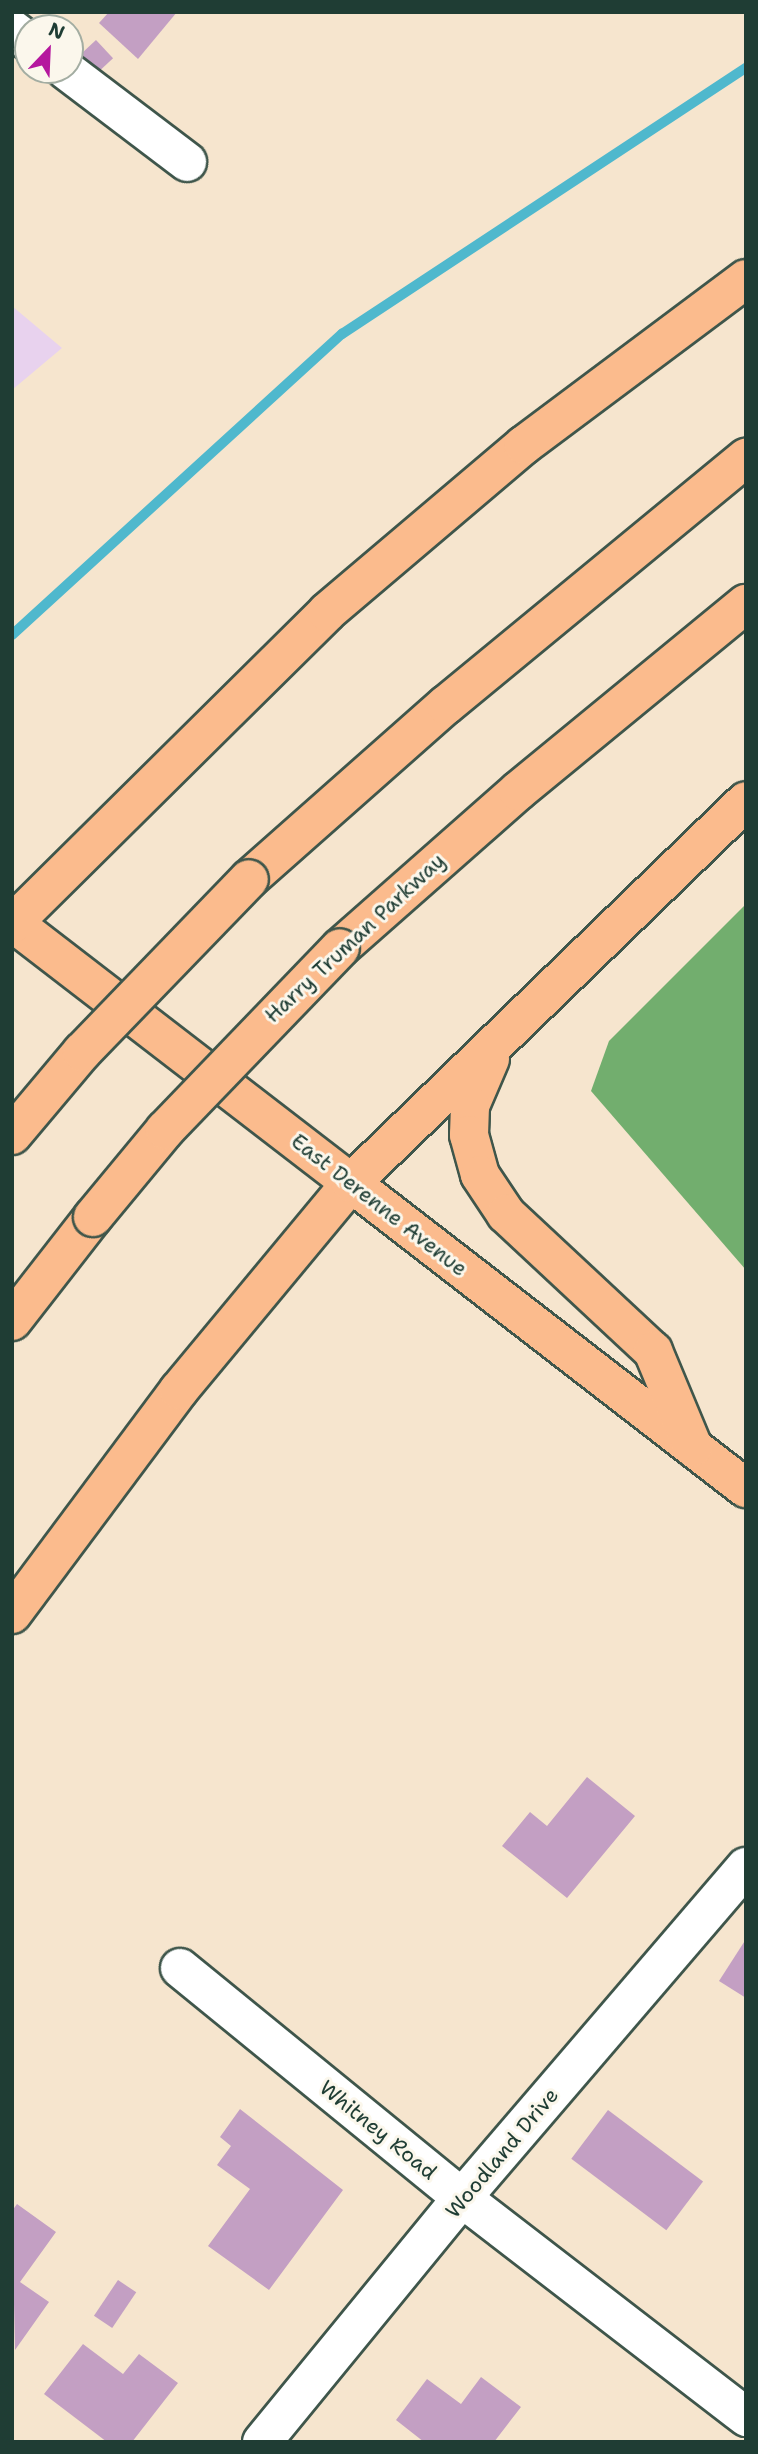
<!DOCTYPE html>
<html>
<head>
<meta charset="utf-8">
<style>
	body { margin:0 }
	#map { position:relative; width:758px; height:2454px; overflow:hidden; background:#f6e5ce; font-family:"Shantell Sans",sans-serif }
	div>[style] { position:absolute }
	[style*='--x'] { left:calc(var(--x)*1px); top:calc(var(--y)*1px); width:calc(var(--w)*1px); rotate:calc(var(--a)*1deg) }
	.built>* { inset:0; background:#e8d2ee }
	.forest>* { inset:0; background:#72ae6e }
	.stream>* { height:10px; margin:-5px; padding:0 5px; transform-origin:5px; border-radius:5px; background:#4fb8cd }
	.building>* { inset:0; background:#c39fc3; transform-origin:0 0 }
	.roads { filter:drop-shadow(2px 0 #3f564b) drop-shadow(-2px 0 #3f564b) drop-shadow(0 2px #3f564b) drop-shadow(0 -2px #3f564b) }
	.minor>* { height:38px; margin:-19px; padding:0 19px; transform-origin:19px; border-radius:19px; background:#fff }
	.primary>* { height:38px; margin:-19px; padding:0 19px; transform-origin:19px; border-radius:19px; background:#fbbb8d }
	.trunk>* { height:38px; margin:-19px; padding:0 19px; transform-origin:19px; border-radius:19px; background:#fbbb8d }
	.motorway>* { height:38px; margin:-19px; padding:0 19px; transform-origin:19px; border-radius:19px; background:#fbbb8d }
	.bridges { filter:drop-shadow(2px 0 #3f564b) drop-shadow(-2px 0 #3f564b) drop-shadow(0 2px #3f564b) drop-shadow(0 -2px #3f564b) }
	.motorway-bridge>* { height:38px; margin:-19px; padding:0 19px; transform-origin:19px; border-radius:19px; background:#fbbb8d }
	span { translate:-50% -50%; white-space:nowrap; text-align:center; line-height:1.15; -webkit-text-stroke:6px #fbf7ec; paint-order:stroke }
	.street-label { font-size:21px; color:#1f3d34 }
	.frame { position:absolute; inset:0; border:14px solid #1f3d34; pointer-events:none }
	.north { position:absolute; left:14px; top:14px; width:70px; height:70px; box-sizing:border-box; background:#fbf7ec; border:2px solid #a3ada2; border-radius:50%; rotate:23deg; font-size:19px; font-weight:700; line-height:28px; text-align:center; color:#1f3d34 }
	.north::after { content:''; display:block; margin:auto; width:24px; height:32px; background:#b5179e; clip-path:polygon(50% 0,100% 100%,50% 72%,0 100%) }
</style>
</head>
<body>
<div id="map">
	<div class="built">
		<i style="clip-path:polygon(12px 306px,62px 348px,12px 390px)"></i>
	</div>
	<div class="forest">
		<i style="clip-path:polygon(746px 904px,746px 1270px,591px 1091px,609px 1041px)"></i>
	</div>
	<div class="stream">
		<i style="--x:12;--y:635;--w:447;--a:-42.4"></i>
		<i style="--x:342;--y:334;--w:484;--a:-33.4"></i>
	</div>
	<div class="building">
		<i style="clip-path:polygon(109px 12px,177px 12px,138px 59px,99px 23px)"></i>
		<i style="left:96px;top:40px;width:25px;height:25px;rotate:47deg"></i>
		<i style="clip-path:polygon(587px 1777px,635px 1816px,567px 1898px,502px 1846px,530px 1812px,547px 1826px)"></i>
		<i style="clip-path:polygon(746px 1939px,746px 1998px,719px 1981px)"></i>
		<i style="clip-path:polygon(240px 2109px,343px 2190px,269px 2290px,208px 2246px,250px 2189px,217px 2165px,231px 2146px,220px 2137px)"></i>
		<i style="left:608px;top:2110px;width:119px;height:61px;rotate:37deg"></i>
		<i style="clip-path:polygon(17px 2204px,56px 2232px,20px 2282px,49px 2302px,15px 2350px,12px 2211px)"></i>
		<i style="left:118px;top:2280px;width:22px;height:43px;rotate:34deg"></i>
		<i style="clip-path:polygon(83px 2344px,123px 2374px,139px 2354px,178px 2383px,132px 2442px,107px 2442px,44px 2394px)"></i>
		<i style="clip-path:polygon(481px 2377px,521px 2407px,494px 2442px,424px 2442px,396px 2420px,427px 2379px,461px 2404px)"></i>
	</div>
	<div class="roads">
		<div class="minor">
			<i style="--x:12;--y:29;--w:20;--a:37"></i>
			<i style="--x:66;--y:70;--w:152;--a:37.2"></i>
			<i style="--x:180;--y:1968;--w:364;--a:39.2"></i>
			<i style="--x:462;--y:2198;--w:359;--a:37.6"></i>
			<i style="--x:262;--y:2442;--w:315;--a:-50.7"></i>
			<i style="--x:462;--y:2198;--w:436;--a:-49.4"></i>
		</div>
		<div class="primary">
			<i style="--x:351;--y:1183;--w:499;--a:37.7"></i>
		</div>
		<div class="trunk">
			<i style="--x:12;--y:922;--w:428;--a:37.6"></i>
		</div>
		<div class="motorway">
			<i style="--x:249;--y:879;--w:263;--a:-41.5"></i>
			<i style="--x:446;--y:705;--w:389;--a:-39.5"></i>
			<i style="--x:12;--y:924;--w:443;--a:-44.7"></i>
			<i style="--x:327;--y:612;--w:258;--a:-40.3"></i>
			<i style="--x:524;--y:445;--w:277;--a:-36.8"></i>
			<i style="--x:340;--y:948;--w:237;--a:-41.4"></i>
			<i style="--x:518;--y:791;--w:295;--a:-39.4"></i>
			<i style="--x:490;--y:1059;--w:51;--a:113.1"></i>
			<i style="--x:470;--y:1106;--w:29;--a:92"></i>
			<i style="--x:469;--y:1135;--w:41;--a:74.6"></i>
			<i style="--x:480;--y:1175;--w:47;--a:56.3"></i>
			<i style="--x:506;--y:1214;--w:201;--a:43"></i>
			<i style="--x:653;--y:1351;--w:104;--a:67.4"></i>
			<i style="--x:12;--y:1321;--w:132;--a:-52.1"></i>
			<i style="--x:12;--y:1614;--w:279;--a:-53.3"></i>
			<i style="--x:179;--y:1390;--w:269;--a:-50.3"></i>
			<i style="--x:351;--y:1183;--w:549;--a:-44.04"></i>
		</div>
	</div>
	<div class="bridges">
		<div class="motorway-bridge">
			<i style="--x:12;--y:1135;--w:109;--a:-49.9"></i>
			<i style="--x:82;--y:1052;--w:240;--a:-46"></i>
			<i style="--x:93;--y:1217;--w:113;--a:-50.4"></i>
			<i style="--x:165;--y:1130;--w:252;--a:-46.1"></i>
		</div>
	</div>
	<div class="street-label">
		<span style="left:355px;top:938px;rotate:-43deg">Harry Truman Parkway</span>
		<span style="left:379px;top:1205px;rotate:38deg">East Derenne Avenue</span>
		<span style="left:378px;top:2130px;rotate:39deg">Whitney Road</span>
		<span style="left:502px;top:2153px;rotate:-50deg">Woodland Drive</span>
	</div>
	<div class="frame"></div>
	<div class="north">N</div>
</div>
</body>
</html>
